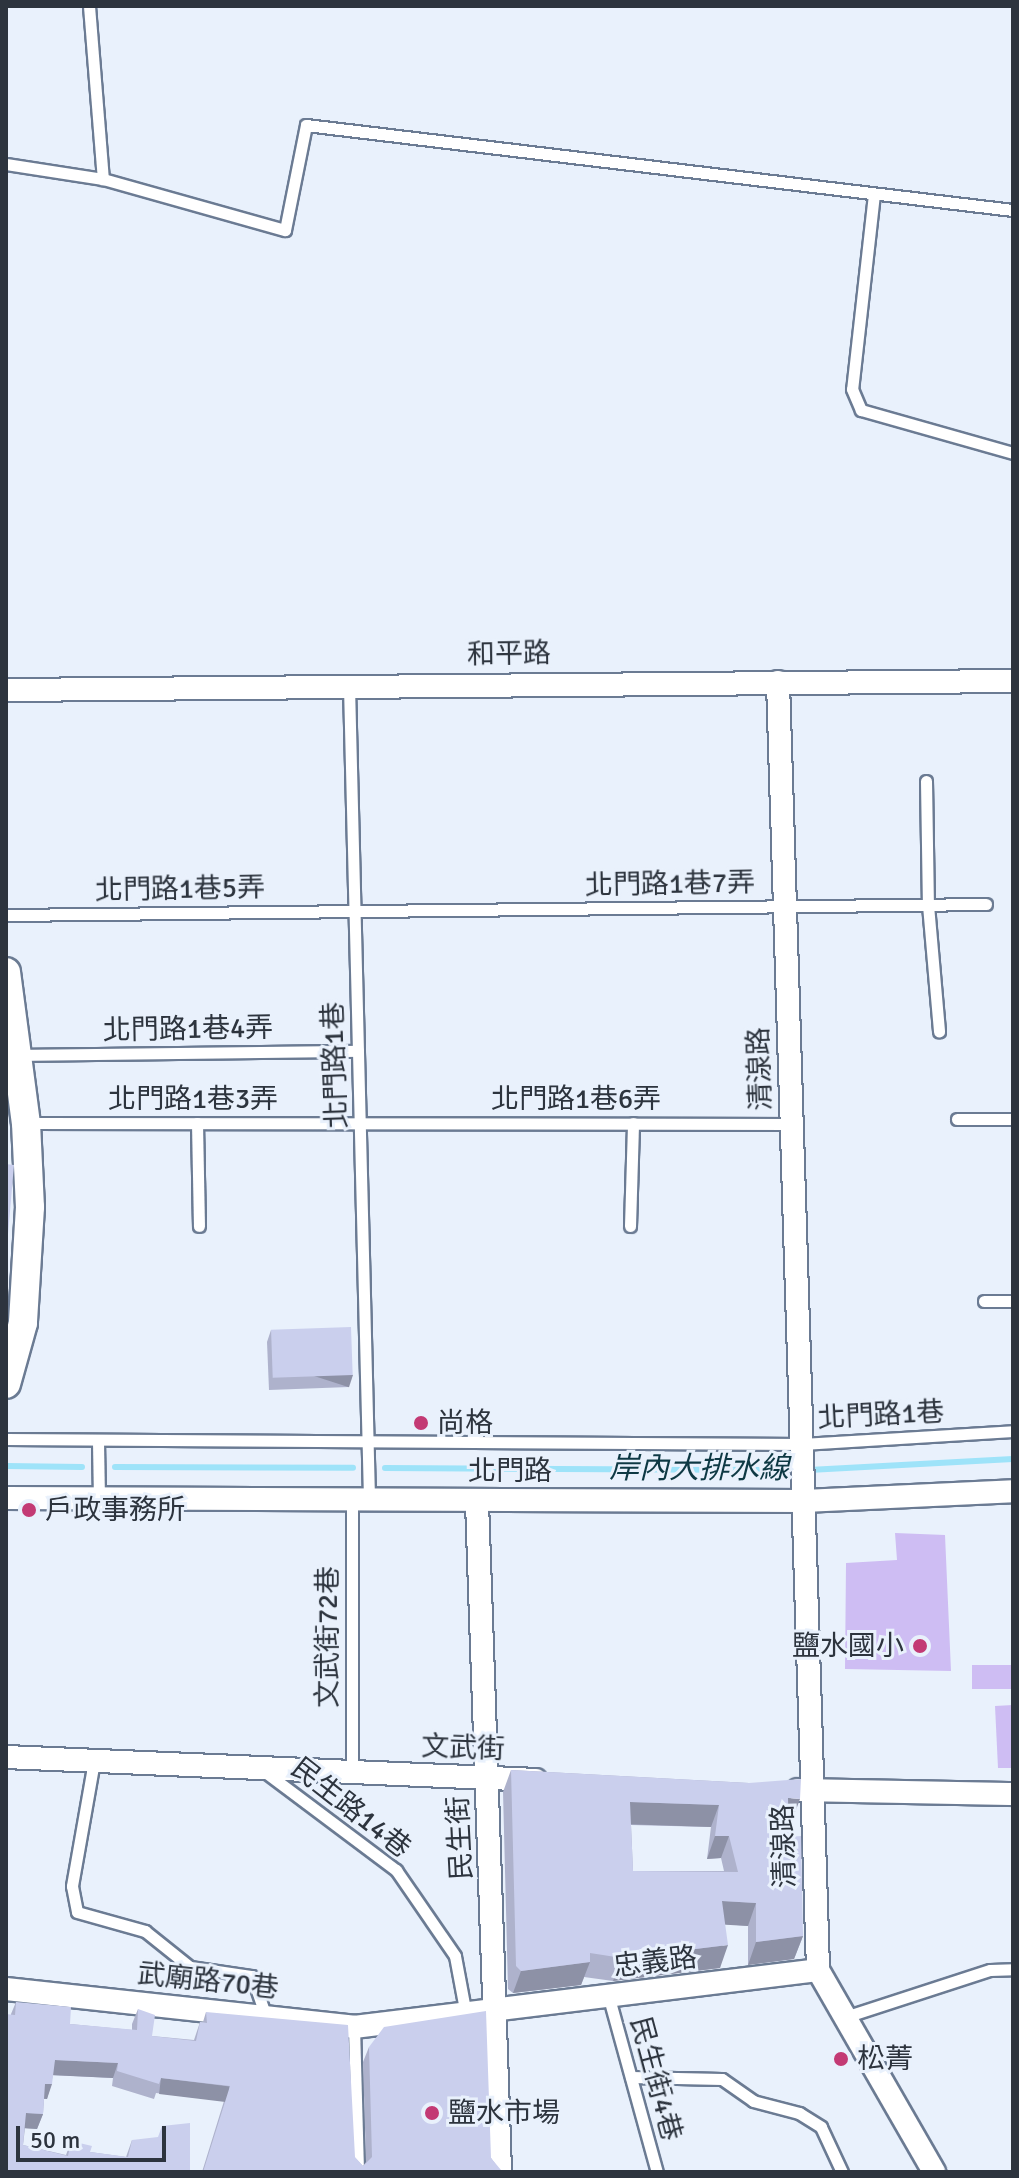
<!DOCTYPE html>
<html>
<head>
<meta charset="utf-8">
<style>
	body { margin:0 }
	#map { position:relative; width:1019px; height:2178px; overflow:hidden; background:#e9f1fc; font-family:Signika,"Noto Sans TC",sans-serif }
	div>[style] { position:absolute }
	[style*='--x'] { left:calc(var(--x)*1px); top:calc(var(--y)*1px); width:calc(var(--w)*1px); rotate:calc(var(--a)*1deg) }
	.green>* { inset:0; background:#cebdf3; transform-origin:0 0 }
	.stream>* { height:6px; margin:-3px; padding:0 3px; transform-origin:3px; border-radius:3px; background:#9ee3f9 }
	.roads { filter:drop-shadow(2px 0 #6b7b93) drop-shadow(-2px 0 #6b7b93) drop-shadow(0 2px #6b7b93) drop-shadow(0 -2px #6b7b93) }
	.service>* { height:11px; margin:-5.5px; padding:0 5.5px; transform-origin:5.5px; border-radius:5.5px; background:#fff }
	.minor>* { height:22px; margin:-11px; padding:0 11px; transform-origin:11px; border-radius:11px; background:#fff }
	.tertiary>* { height:28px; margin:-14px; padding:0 14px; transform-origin:14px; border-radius:14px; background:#fff }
	.wall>* { inset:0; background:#aeb2cc }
	.shaded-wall>* { inset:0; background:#8d91a6; transform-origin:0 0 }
	.building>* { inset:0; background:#cacfed; transform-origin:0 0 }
	.dots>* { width:22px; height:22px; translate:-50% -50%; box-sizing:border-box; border:4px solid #e9f1fc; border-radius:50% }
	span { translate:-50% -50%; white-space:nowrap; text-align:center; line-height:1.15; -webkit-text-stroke:6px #e9f1fc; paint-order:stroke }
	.street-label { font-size:28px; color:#2d343e }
	.poi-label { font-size:28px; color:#2d343e }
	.left { translate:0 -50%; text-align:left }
	.right { translate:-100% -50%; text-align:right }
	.water-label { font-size:30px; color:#0e3944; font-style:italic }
	.frame { position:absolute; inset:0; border:8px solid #2d343e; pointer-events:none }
	.scale { position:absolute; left:16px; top:2126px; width:150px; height:36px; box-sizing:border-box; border:4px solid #2d343e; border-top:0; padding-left:10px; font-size:24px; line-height:28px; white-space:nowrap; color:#2d343e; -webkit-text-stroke:6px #e9f1fc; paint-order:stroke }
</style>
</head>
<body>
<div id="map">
	<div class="green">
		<i style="clip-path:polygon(895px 1533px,945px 1535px,951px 1671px,845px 1669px,846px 1563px,897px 1560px)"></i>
		<i style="left:1013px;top:1665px;width:24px;height:41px;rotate:90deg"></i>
		<i style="clip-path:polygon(1013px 1705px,1013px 1768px,998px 1768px,995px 1706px)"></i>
	</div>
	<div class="stream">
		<i style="--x:6;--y:1466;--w:76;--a:0.8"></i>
		<i style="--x:115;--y:1467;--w:238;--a:0.2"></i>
		<i style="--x:385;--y:1468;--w:413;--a:0.3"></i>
		<i style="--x:809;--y:1470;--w:204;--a:-3.1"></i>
	</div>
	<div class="roads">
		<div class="service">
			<i style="--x:89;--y:6;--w:174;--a:85.4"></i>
			<i style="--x:6;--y:164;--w:98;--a:8.8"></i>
			<i style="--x:103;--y:179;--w:189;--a:15.7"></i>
			<i style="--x:285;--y:230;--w:107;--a:-78.7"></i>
			<i style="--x:306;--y:125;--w:712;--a:6.86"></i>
			<i style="--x:874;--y:194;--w:196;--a:96.4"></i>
			<i style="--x:852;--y:389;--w:23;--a:67"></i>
			<i style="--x:861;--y:410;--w:158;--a:15.8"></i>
			<i style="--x:349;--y:686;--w:814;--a:88.59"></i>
			<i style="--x:926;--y:781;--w:124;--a:89.1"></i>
			<i style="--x:928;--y:905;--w:127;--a:85"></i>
			<i style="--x:6;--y:915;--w:980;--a:-0.64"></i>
			<i style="--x:19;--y:1055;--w:339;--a:-0.7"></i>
			<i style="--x:957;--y:1119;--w:56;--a:0"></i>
			<i style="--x:26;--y:1123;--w:766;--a:0.07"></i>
			<i style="--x:197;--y:1123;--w:103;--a:88.9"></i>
			<i style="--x:630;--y:1226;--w:103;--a:-88.3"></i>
			<i style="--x:984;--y:1301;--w:29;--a:0"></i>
			<i style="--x:6;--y:1439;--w:796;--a:0.36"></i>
			<i style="--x:802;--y:1444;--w:211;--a:-3.5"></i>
			<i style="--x:98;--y:1442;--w:58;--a:89"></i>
			<i style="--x:352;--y:1500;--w:273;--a:90"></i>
			<i style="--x:94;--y:1761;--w:127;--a:100"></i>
			<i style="--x:72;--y:1886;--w:26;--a:79"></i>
			<i style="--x:77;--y:1912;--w:71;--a:15.6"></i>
			<i style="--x:145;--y:1931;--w:58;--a:38.7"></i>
			<i style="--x:190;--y:1967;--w:63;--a:8.3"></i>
			<i style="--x:252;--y:1976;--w:43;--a:71.1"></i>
			<i style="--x:265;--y:1772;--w:164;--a:36.8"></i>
			<i style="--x:396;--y:1870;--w:104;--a:55.5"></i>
			<i style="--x:455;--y:1956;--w:60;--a:79.4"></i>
			<i style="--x:609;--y:1998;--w:180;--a:74.6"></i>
			<i style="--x:845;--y:2017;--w:152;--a:-18"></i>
			<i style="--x:990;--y:1970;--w:23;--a:-2"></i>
			<i style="--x:354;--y:2027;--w:145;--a:88.4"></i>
			<i style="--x:631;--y:2077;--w:91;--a:1.3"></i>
			<i style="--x:722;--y:2079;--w:38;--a:35"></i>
			<i style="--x:753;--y:2101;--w:48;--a:14.6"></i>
			<i style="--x:799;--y:2113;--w:26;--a:32"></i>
			<i style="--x:821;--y:2127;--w:50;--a:65"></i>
		</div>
		<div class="minor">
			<i style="--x:778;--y:682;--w:1289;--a:88.22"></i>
			<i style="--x:818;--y:1970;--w:233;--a:60.1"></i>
			<i style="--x:6;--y:690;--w:1007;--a:-0.51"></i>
			<i style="--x:6;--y:1498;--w:798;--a:0.22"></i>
			<i style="--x:804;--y:1501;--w:209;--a:-2.7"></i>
			<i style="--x:477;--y:1502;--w:670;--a:88.03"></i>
			<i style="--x:6;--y:1757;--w:530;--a:2.48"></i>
			<i style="--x:798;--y:1790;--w:215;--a:1.1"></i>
			<i style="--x:6;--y:1989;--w:350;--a:6.2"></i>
			<i style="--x:354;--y:2027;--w:467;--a:-7"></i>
		</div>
		<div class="tertiary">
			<i style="--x:6;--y:972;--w:152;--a:82.5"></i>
			<i style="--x:26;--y:1123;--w:84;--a:87.3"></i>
			<i style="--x:30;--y:1207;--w:116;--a:93.5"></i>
			<i style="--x:23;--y:1323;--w:63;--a:105.6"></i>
		</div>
	</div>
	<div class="wall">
		<i style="clip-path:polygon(271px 1330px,349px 1387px,269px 1390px,267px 1342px)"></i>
		<i style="clip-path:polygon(evenodd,511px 1770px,749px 1783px,792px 1821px,789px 1821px,789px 1837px,803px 1936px,794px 1959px,748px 1965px,748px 1926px,725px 1924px,720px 1968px,613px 1981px,584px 1977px,581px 1985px,513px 1993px,508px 1989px,503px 1792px,511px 1770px,631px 1825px,711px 1827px,707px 1859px,721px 1858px,724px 1871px,633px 1871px,631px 1825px)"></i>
		<i style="clip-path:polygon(16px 2002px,70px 2024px,132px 2030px,132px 2024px,138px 2009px,152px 2036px,194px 2040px,200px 2022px,203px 2022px,206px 2012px,363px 2166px,366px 2162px,363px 2062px,369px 2047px,491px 2158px,501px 2172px,202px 2172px,224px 2101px,156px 2093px,154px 2099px,112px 2086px,113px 2078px,53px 2075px,47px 2099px,44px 2099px,43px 2114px,37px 2129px,25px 2128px,23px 2145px,66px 2155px,71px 2141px,90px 2152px,126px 2157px,132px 2140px,190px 2172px,6px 2172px,11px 2014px)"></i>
	</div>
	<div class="shaded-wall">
		<i style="left:353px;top:1375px;width:13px;height:80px;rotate:108deg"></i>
		<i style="clip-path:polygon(788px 1798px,800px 1799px,792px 1821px,780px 1820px)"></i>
		<i style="clip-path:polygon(630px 1802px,719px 1805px,711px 1827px,621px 1824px)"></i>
		<i style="clip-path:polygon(715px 1836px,729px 1836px,721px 1858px,707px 1859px)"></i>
		<i style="clip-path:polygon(722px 1901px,756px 1903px,748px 1926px,713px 1924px)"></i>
		<i style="clip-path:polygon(803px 1936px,794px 1959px,748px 1965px,756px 1942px)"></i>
		<i style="clip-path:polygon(728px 1945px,720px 1968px,613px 1981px,622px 1958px)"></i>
		<i style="clip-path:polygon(590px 1962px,581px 1985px,513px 1993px,521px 1971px)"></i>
		<i style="clip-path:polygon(55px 2060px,118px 2063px,113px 2078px,49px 2075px)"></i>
		<i style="left:161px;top:2078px;width:69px;height:16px;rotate:7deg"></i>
		<i style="clip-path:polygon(45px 2084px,52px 2084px,47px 2099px,39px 2098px)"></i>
		<i style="clip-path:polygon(26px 2113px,43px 2114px,37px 2129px,21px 2128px)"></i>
	</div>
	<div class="building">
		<i style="clip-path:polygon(6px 1164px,14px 1165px,8px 1234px,6px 1234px)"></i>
		<i style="left:351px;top:1327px;width:48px;height:80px;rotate:88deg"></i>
		<i style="clip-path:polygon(evenodd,511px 1770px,749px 1783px,801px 1779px,800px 1799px,788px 1798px,789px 1837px,801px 1836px,803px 1936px,756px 1942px,756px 1903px,722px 1901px,728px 1945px,622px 1958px,590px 1953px,590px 1962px,521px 1971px,516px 1966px,511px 1770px,630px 1802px,719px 1805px,715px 1836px,729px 1836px,738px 1872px,633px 1871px,630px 1802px)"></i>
		<i style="clip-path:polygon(16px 2002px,71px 2007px,70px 2024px,137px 2030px,138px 2009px,155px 2015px,152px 2036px,196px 2041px,200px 2022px,207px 2023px,206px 2012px,348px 2025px,355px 2157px,363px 2166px,372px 2157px,369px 2047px,384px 2027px,486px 2011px,491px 2158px,501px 2170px,501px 2172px,203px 2172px,230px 2086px,161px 2078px,159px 2084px,117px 2071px,118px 2063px,55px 2060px,52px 2084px,45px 2084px,43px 2114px,26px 2113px,23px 2145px,68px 2156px,71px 2141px,92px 2146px,90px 2152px,128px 2157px,132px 2140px,158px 2137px,162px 2126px,190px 2123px,190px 2172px,6px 2172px,6px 2014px,15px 2015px)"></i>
	</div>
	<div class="dots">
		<i style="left:421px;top:1423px;background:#c33a74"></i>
		<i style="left:29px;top:1510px;background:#c33a74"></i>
		<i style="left:920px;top:1646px;background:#c33a74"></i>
		<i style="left:841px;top:2059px;background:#c33a74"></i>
		<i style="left:432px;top:2113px;background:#c33a74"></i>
	</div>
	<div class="street-label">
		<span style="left:509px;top:654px;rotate:-1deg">和平路</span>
		<span style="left:670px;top:884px;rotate:-1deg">北門路1巷7弄</span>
		<span style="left:180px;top:889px;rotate:-1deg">北門路1巷5弄</span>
		<span style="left:188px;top:1029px;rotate:-1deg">北門路1巷4弄</span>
		<span style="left:335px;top:1065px;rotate:-92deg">北門路1巷</span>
		<span style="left:760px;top:1069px;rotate:-92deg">清湶路</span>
		<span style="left:193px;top:1099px">北門路1巷3弄</span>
		<span style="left:576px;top:1099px">北門路1巷6弄</span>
		<span style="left:881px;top:1415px;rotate:-3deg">北門路1巷</span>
		<span style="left:510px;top:1471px">北門路</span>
		<span style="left:328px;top:1637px;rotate:-90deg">文武街72巷</span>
		<span style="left:463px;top:1748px;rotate:2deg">文武街</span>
		<span style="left:351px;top:1808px;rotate:38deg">民生路14巷</span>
		<span style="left:460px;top:1838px;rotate:-93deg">民生街</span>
		<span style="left:784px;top:1846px;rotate:-92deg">清湶路</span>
		<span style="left:655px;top:1962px;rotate:-7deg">忠義路</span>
		<span style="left:208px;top:1981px;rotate:6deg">武廟路70巷</span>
		<span style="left:656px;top:2079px;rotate:75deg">民生街4巷</span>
	</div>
	<div class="poi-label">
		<span class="left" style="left:437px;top:1423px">尚格</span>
		<span class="left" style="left:45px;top:1510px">戶政事務所</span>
		<span class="right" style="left:904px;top:1646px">鹽水國小</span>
		<span class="left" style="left:857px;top:2059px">松菁</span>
		<span class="left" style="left:448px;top:2113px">鹽水市場</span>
	</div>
	<div class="water-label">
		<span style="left:699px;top:1469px">岸內大排水線</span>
	</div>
	<div class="frame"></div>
	<div class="scale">50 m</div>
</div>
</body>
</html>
